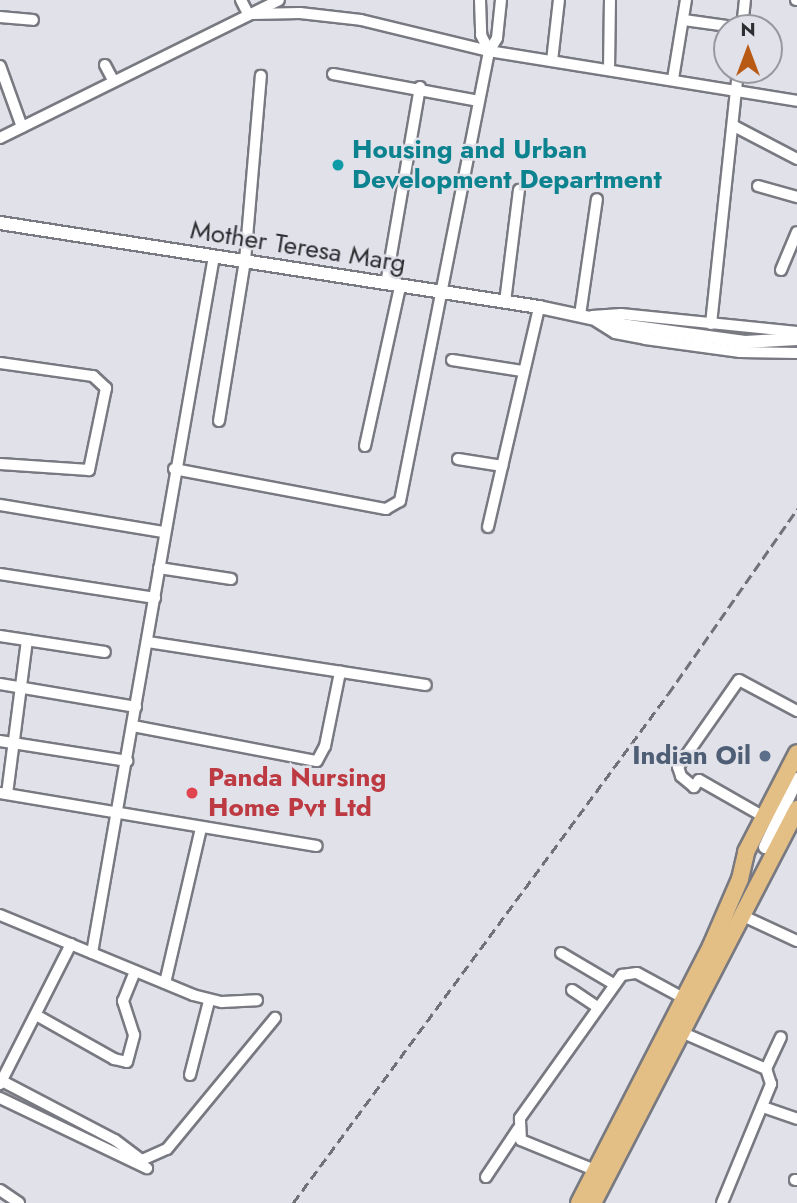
<!DOCTYPE html>
<html>
<head>
<meta charset="utf-8">
<style>
	body { margin:0 }
	#map { position:relative; width:797px; height:1203px; overflow:hidden; background:#e0e1e9; font-family:Jost,sans-serif }
	div>[style] { position:absolute }
	[style*='--x'] { left:calc(var(--x)*1px); top:calc(var(--y)*1px); width:calc(var(--w)*1px); rotate:calc(var(--a)*1deg) }
	.roads { filter:drop-shadow(2px 0 #787981) drop-shadow(-2px 0 #787981) drop-shadow(0 2px #787981) drop-shadow(0 -2px #787981) }
	.minor>* { height:10px; margin:-5px; padding:0 5px; transform-origin:5px; border-radius:5px; background:#fff }
	.tertiary>* { height:12px; margin:-6px; padding:0 6px; transform-origin:6px; border-radius:6px; background:#fff }
	.primary>* { height:16px; margin:-8px; padding:0 8px; transform-origin:8px; border-radius:8px; background:#e3be85 }
	.rail>* { height:2.5px; margin-top:-1.25px; transform-origin:0; background:repeating-linear-gradient(90deg,#717277 0 10px,transparent 0 15px) }
	.dots>* { width:19px; height:19px; translate:-50% -50%; box-sizing:border-box; border:4px solid #e0e1e9; border-radius:50% }
	span { translate:-50% -50%; white-space:nowrap; text-align:center; line-height:1.15; -webkit-text-stroke:5px #e0e1e9; paint-order:stroke }
	.culture-label { font-size:26px; color:#0d838f; font-weight:700 }
	.left { translate:0 -50%; text-align:left }
	.street-label { font-size:26px; color:#2d2e31 }
	.service-label { font-size:26px; color:#4e5e75; font-weight:700 }
	.right { translate:-100% -50%; text-align:right }
	.health-label { font-size:26px; color:#be3a42; font-weight:700 }
	.north { position:absolute; left:713px; top:14px; width:70px; height:70px; box-sizing:border-box; background:#e0e1e9; border:2px solid #98999f; border-radius:50%; rotate:0deg; font-size:19px; font-weight:700; line-height:28px; text-align:center; color:#2d2e31 }
	.north::after { content:''; display:block; margin:auto; width:24px; height:32px; background:#b85914; clip-path:polygon(50% 0,100% 100%,50% 72%,0 100%) }
</style>
</head>
<body>
<div id="map">
	<div class="roads">
		<div class="minor">
			<i style="--x:241;--y:0;--w:16;--a:63"></i>
			<i style="--x:480;--y:0;--w:35;--a:88"></i>
			<i style="--x:481;--y:35;--w:18;--a:63"></i>
			<i style="--x:796;--y:0;--w:1;--a:0"></i>
			<i style="--x:252;--y:14;--w:48;--a:-1.2"></i>
			<i style="--x:300;--y:13;--w:61;--a:6.5"></i>
			<i style="--x:361;--y:20;--w:132;--a:13.6"></i>
			<i style="--x:0;--y:17;--w:33;--a:5"></i>
			<i style="--x:684;--y:20;--w:59;--a:7.9"></i>
			<i style="--x:742;--y:28;--w:28;--a:-84"></i>
			<i style="--x:489;--y:51;--w:15;--a:-58"></i>
			<i style="--x:497;--y:38;--w:38;--a:-84"></i>
			<i style="--x:552;--y:61;--w:61;--a:-83.5"></i>
			<i style="--x:105;--y:65;--w:17;--a:62"></i>
			<i style="--x:0;--y:66;--w:65;--a:70.2"></i>
			<i style="--x:609;--y:70;--w:70;--a:-89.2"></i>
			<i style="--x:333;--y:74;--w:147;--a:10.5"></i>
			<i style="--x:673;--y:79;--w:80;--a:-80.7"></i>
			<i style="--x:734;--y:126;--w:71;--a:27.6"></i>
			<i style="--x:0;--y:138;--w:311;--a:-26.3"></i>
			<i style="--x:758;--y:186;--w:41;--a:15.8"></i>
			<i style="--x:781;--y:270;--w:41;--a:-67.2"></i>
			<i style="--x:386;--y:284;--w:200;--a:-80.2"></i>
			<i style="--x:505;--y:302;--w:113;--a:-82.9"></i>
			<i style="--x:580;--y:315;--w:117;--a:-81.7"></i>
			<i style="--x:592;--y:316;--w:29;--a:-4"></i>
			<i style="--x:621;--y:314;--w:177;--a:5.8"></i>
			<i style="--x:596;--y:321;--w:22;--a:32"></i>
			<i style="--x:615;--y:333;--w:31;--a:11"></i>
			<i style="--x:645;--y:339;--w:96;--a:7.8"></i>
			<i style="--x:740;--y:352;--w:57;--a:1"></i>
			<i style="--x:711;--y:324;--w:255;--a:-83.9"></i>
			<i style="--x:452;--y:360;--w:71;--a:8.9"></i>
			<i style="--x:0;--y:363;--w:94;--a:8"></i>
			<i style="--x:93;--y:376;--w:18;--a:43"></i>
			<i style="--x:106;--y:388;--w:84;--a:101.7"></i>
			<i style="--x:89;--y:470;--w:89;--a:-176.1"></i>
			<i style="--x:219;--y:421;--w:162;--a:-80.8"></i>
			<i style="--x:245;--y:261;--w:186;--a:-85.1"></i>
			<i style="--x:365;--y:446;--w:163;--a:-77.6"></i>
			<i style="--x:458;--y:459;--w:45;--a:9"></i>
			<i style="--x:174;--y:469;--w:216;--a:10.7"></i>
			<i style="--x:386;--y:509;--w:16;--a:-30"></i>
			<i style="--x:400;--y:501;--w:459;--a:-78.8"></i>
			<i style="--x:489;--y:51;--w:312;--a:9.2"></i>
			<i style="--x:0;--y:505;--w:165;--a:9.4"></i>
			<i style="--x:488;--y:527;--w:226;--a:-76.9"></i>
			<i style="--x:159;--y:568;--w:73;--a:8.7"></i>
			<i style="--x:0;--y:574;--w:157;--a:8.8"></i>
			<i style="--x:0;--y:636;--w:106;--a:8.7"></i>
			<i style="--x:148;--y:642;--w:281;--a:8.8"></i>
			<i style="--x:0;--y:684;--w:138;--a:9.6"></i>
			<i style="--x:133;--y:726;--w:187;--a:10.8"></i>
			<i style="--x:317;--y:761;--w:17;--a:-62"></i>
			<i style="--x:325;--y:746;--w:76;--a:-78.5"></i>
			<i style="--x:0;--y:741;--w:129;--a:8.9"></i>
			<i style="--x:0;--y:793;--w:321;--a:9.5"></i>
			<i style="--x:7;--y:794;--w:155;--a:-82.6"></i>
			<i style="--x:766;--y:818;--w:77;--a:-150.4"></i>
			<i style="--x:699;--y:780;--w:9;--a:126"></i>
			<i style="--x:694;--y:787;--w:17;--a:-140"></i>
			<i style="--x:681;--y:776;--w:9;--a:-108"></i>
			<i style="--x:678;--y:767;--w:106;--a:-55"></i>
			<i style="--x:739;--y:680;--w:66;--a:28.1"></i>
			<i style="--x:0;--y:915;--w:209;--a:22.5"></i>
			<i style="--x:193;--y:995;--w:30;--a:14"></i>
			<i style="--x:222;--y:1002;--w:35;--a:-3"></i>
			<i style="--x:741;--y:915;--w:62;--a:24.9"></i>
			<i style="--x:92;--y:953;--w:708;--a:-80.07"></i>
			<i style="--x:561;--y:953;--w:59;--a:30.5"></i>
			<i style="--x:165;--y:983;--w:159;--a:-76.9"></i>
			<i style="--x:572;--y:990;--w:29;--a:34"></i>
			<i style="--x:36;--y:1015;--w:90;--a:29.4"></i>
			<i style="--x:114;--y:1059;--w:13;--a:13"></i>
			<i style="--x:127;--y:1062;--w:28;--a:-75"></i>
			<i style="--x:134;--y:1035;--w:36;--a:-108"></i>
			<i style="--x:123;--y:1001;--w:32;--a:-68"></i>
			<i style="--x:681;--y:1032;--w:93;--a:23.5"></i>
			<i style="--x:766;--y:1069;--w:35;--a:-65"></i>
			<i style="--x:190;--y:1075;--w:76;--a:-75.6"></i>
			<i style="--x:2;--y:1081;--w:127;--a:27.6"></i>
			<i style="--x:115;--y:1140;--w:34;--a:37"></i>
			<i style="--x:142;--y:1160;--w:27;--a:-24"></i>
			<i style="--x:167;--y:1149;--w:170;--a:-50.5"></i>
			<i style="--x:0;--y:1084;--w:157;--a:-63.1"></i>
			<i style="--x:0;--y:1098;--w:163;--a:25.5"></i>
			<i style="--x:763;--y:1107;--w:36;--a:19"></i>
			<i style="--x:597;--y:1171;--w:82;--a:-157.8"></i>
			<i style="--x:521;--y:1140;--w:22;--a:-93"></i>
			<i style="--x:520;--y:1118;--w:176;--a:-54.5"></i>
			<i style="--x:622;--y:975;--w:15;--a:-8"></i>
			<i style="--x:637;--y:973;--w:55;--a:28.4"></i>
			<i style="--x:486;--y:1177;--w:58;--a:-56.3"></i>
			<i style="--x:795;--y:1180;--w:2;--a:0"></i>
			<i style="--x:0;--y:1190;--w:23;--a:34"></i>
			<i style="--x:722;--y:1203;--w:129;--a:-67.6"></i>
			<i style="--x:771;--y:1084;--w:16;--a:-108"></i>
		</div>
		<div class="tertiary">
			<i style="--x:0;--y:223;--w:546;--a:8.86"></i>
			<i style="--x:539;--y:307;--w:91;--a:12.1"></i>
			<i style="--x:628;--y:326;--w:118;--a:7.8"></i>
			<i style="--x:745;--y:342;--w:52;--a:-3.3"></i>
			<i style="--x:765;--y:847;--w:75;--a:-64.8"></i>
		</div>
		<div class="primary">
			<i style="--x:579;--y:1203;--w:289;--a:-62.8"></i>
			<i style="--x:711;--y:946;--w:73;--a:-66.6"></i>
			<i style="--x:740;--y:879;--w:28;--a:-77"></i>
			<i style="--x:746;--y:852;--w:111;--a:-62.7"></i>
			<i style="--x:593;--y:1203;--w:444;--a:-62.6"></i>
		</div>
	</div>
	<div class="rail">
		<i style="--x:293;--y:1203;--w:632;--a:-53.62"></i>
		<i style="--x:668;--y:694;--w:226;--a:-55.1"></i>
	</div>
	<div class="dots">
		<i style="left:338px;top:165px;background:#0f9aa8"></i>
		<i style="left:765px;top:756px;background:#5c6f8a"></i>
		<i style="left:192px;top:793px;background:#e0444e"></i>
	</div>
	<div class="culture-label">
		<span class="left" style="left:352px;top:165px">Housing and Urban<br>Development Department</span>
	</div>
	<div class="street-label">
		<span style="left:298px;top:247px;rotate:9deg">Mother Teresa Marg</span>
	</div>
	<div class="service-label">
		<span class="right" style="left:751px;top:756px">Indian Oil</span>
	</div>
	<div class="health-label">
		<span class="left" style="left:208px;top:793px">Panda Nursing<br>Home Pvt Ltd</span>
	</div>
	<div class="north">N</div>
</div>
</body>
</html>
